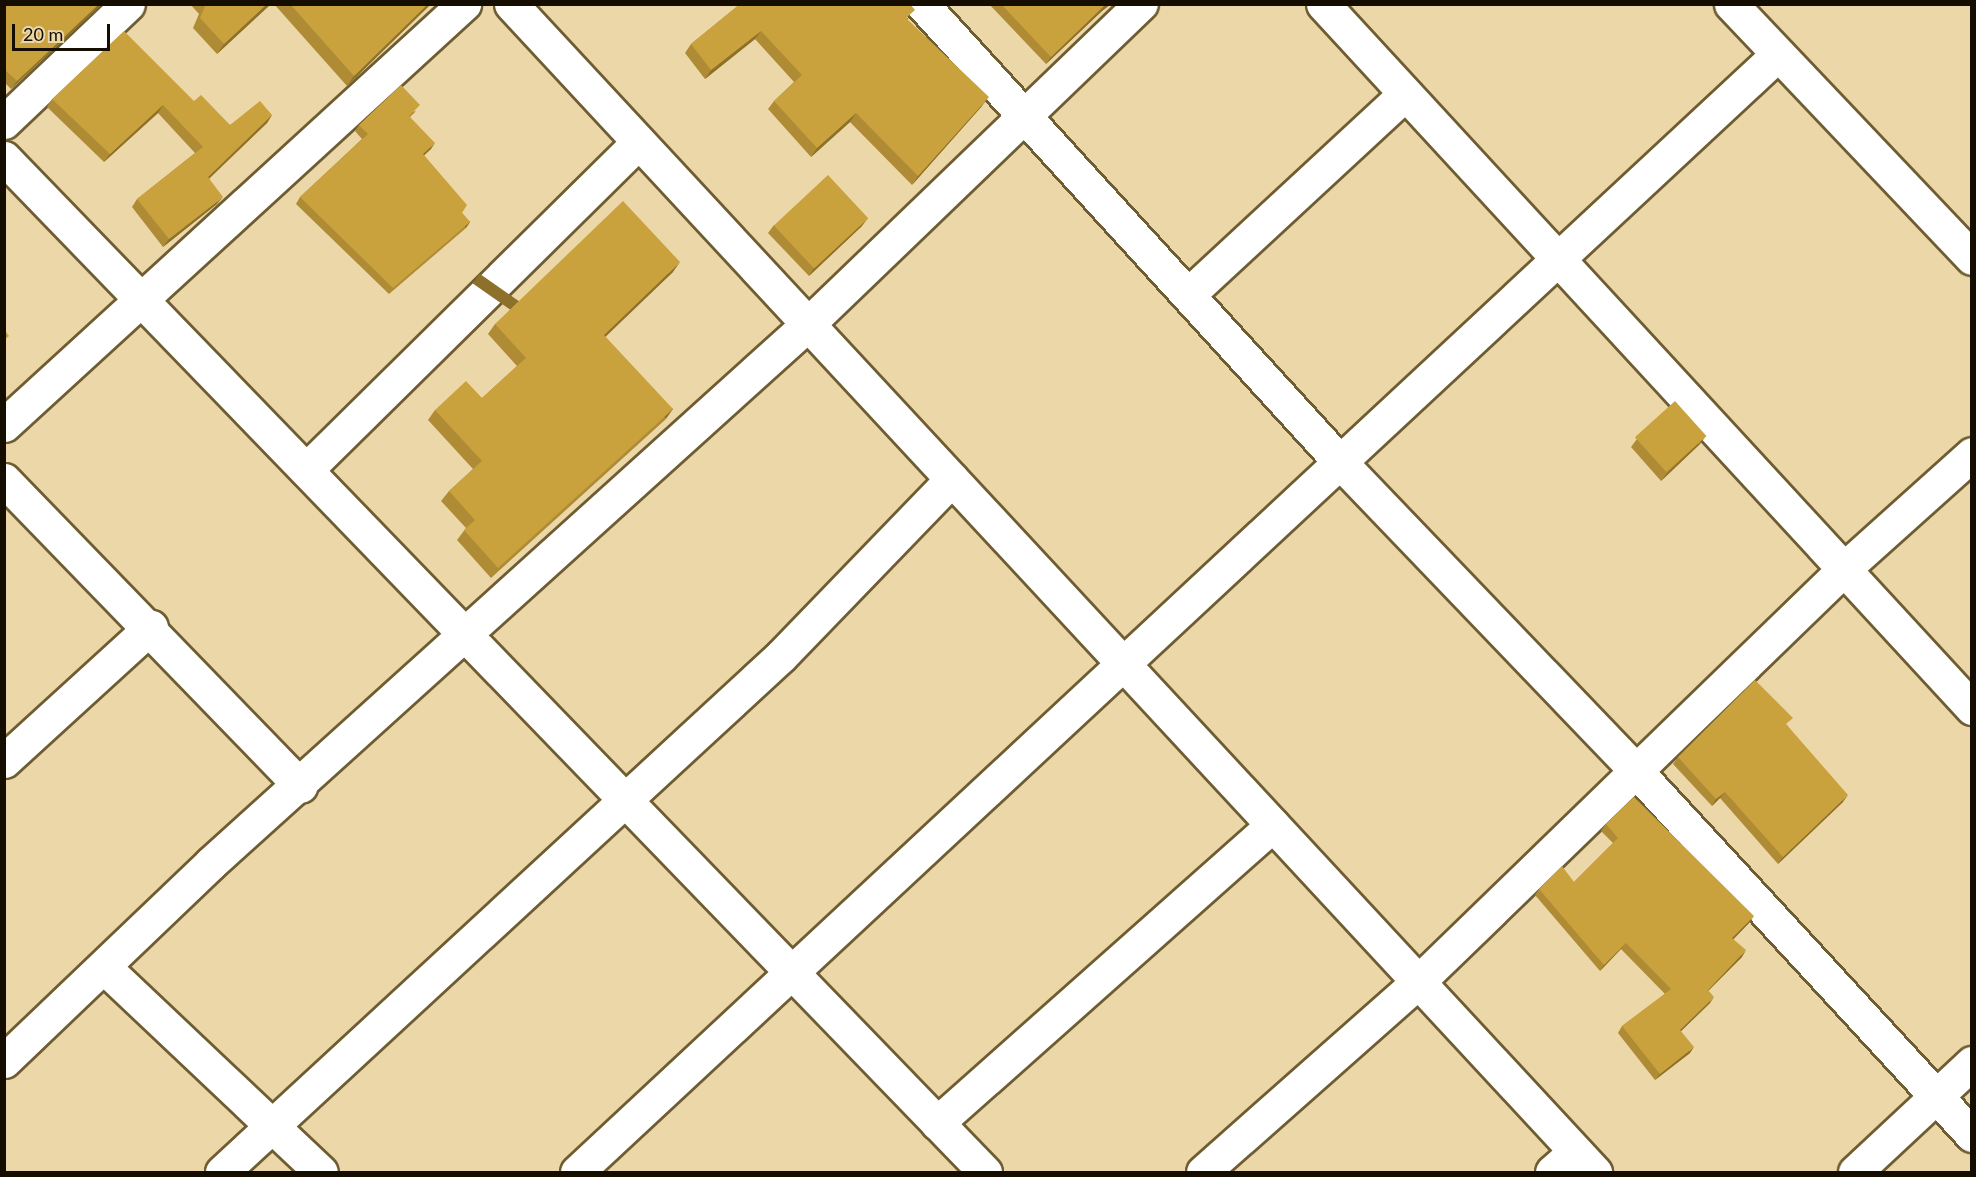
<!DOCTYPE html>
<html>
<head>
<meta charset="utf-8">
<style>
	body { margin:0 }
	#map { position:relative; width:1976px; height:1177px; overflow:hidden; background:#ecd7a9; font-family:Lato,sans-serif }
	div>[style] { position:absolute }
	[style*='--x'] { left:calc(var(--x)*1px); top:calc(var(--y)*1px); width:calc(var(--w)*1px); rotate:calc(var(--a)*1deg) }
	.roads { filter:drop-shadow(2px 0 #6f5d32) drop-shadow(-2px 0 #6f5d32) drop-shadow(0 2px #6f5d32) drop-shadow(0 -2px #6f5d32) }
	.street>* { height:33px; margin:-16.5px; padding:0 16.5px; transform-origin:16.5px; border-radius:16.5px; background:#fff }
	.secondary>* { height:33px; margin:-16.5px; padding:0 16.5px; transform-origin:16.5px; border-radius:16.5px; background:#fff }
	.wall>* { inset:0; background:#ae8b34 }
	.shaded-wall>* { inset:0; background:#8d712b; transform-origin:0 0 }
	.building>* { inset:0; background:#caa23d; transform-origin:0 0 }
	span { translate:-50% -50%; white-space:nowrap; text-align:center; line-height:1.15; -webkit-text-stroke:6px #ecd7a9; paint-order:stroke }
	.frame { position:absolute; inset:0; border:6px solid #140d00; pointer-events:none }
	.scale { position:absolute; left:12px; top:24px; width:98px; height:27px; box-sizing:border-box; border:3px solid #140d00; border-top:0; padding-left:8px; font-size:18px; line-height:21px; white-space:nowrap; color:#140d00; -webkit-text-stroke:4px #ecd7a9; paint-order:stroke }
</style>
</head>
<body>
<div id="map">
	<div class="roads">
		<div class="street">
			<i style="--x:922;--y:4;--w:620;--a:47.61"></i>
			<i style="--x:1340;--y:462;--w:429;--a:46.2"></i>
			<i style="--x:1637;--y:772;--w:494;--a:47.3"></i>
			<i style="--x:1323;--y:4;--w:958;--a:47.33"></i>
			<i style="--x:4;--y:122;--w:171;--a:-43.6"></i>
			<i style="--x:4;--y:158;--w:1411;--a:45.95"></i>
			<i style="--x:1190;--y:293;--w:293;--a:-42.8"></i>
			<i style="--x:4;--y:425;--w:624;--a:-42.47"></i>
			<i style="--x:306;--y:470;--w:467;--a:-44.6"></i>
			<i style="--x:4;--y:480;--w:426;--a:45.9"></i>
			<i style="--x:4;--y:761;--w:199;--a:-42.4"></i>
			<i style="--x:105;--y:968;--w:297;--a:43.4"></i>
			<i style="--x:4;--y:1061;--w:286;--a:-43.7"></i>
			<i style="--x:211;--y:863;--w:804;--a:-42.08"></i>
			<i style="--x:808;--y:324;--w:462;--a:-43.9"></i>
			<i style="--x:937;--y:1123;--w:449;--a:-41.6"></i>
			<i style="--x:222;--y:1172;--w:761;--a:-42.71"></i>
			<i style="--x:781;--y:656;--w:246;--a:-46"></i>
			<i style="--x:577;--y:1172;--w:1639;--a:-42.95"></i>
			<i style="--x:1203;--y:1172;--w:287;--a:-41.5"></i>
			<i style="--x:1418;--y:982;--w:593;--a:-44.11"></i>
			<i style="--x:1844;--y:569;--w:172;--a:-41.9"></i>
			<i style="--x:1552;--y:1172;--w:30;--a:-41"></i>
			<i style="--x:1855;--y:1172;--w:160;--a:-43"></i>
		</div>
		<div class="secondary">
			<i style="--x:511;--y:4;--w:1594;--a:47.14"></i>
			<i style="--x:1731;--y:4;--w:350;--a:46.5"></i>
		</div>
	</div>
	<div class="wall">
		<i style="clip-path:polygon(4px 4px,102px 4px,11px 89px,4px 82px)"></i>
		<i style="clip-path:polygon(190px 4px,271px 4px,217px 54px,193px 28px,199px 14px)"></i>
		<i style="clip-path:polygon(274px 4px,431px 4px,347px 86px)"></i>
		<i style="clip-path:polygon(740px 4px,909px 18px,907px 20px,982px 106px,912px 185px,850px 122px,811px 157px,768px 109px,774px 101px,794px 82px,755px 39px,705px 79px,685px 53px,691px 44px)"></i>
		<i style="clip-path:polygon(989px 4px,1111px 4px,1102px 11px,1046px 64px)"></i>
		<i style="clip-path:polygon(52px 99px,194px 101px,230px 125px,272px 115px,267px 123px,209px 179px,217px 204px,163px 247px,132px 207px,137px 199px,195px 153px,158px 113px,104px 162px,47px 107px)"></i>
		<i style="clip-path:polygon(416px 111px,410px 117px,431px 149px,424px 155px,462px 213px,470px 222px,466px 228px,389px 294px,296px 204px,300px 197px,362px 139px,355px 131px,359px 125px)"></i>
		<i style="clip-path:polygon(774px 225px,862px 226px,809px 276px,768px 233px)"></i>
		<i style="clip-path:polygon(673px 272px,605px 336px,666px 419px,491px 578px,457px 540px,466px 528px,441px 501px,449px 491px,473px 469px,428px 420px,435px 410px,482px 398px,517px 366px,488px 334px,495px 324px)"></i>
		<i style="clip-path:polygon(1637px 439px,1700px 444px,1661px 481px,1631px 447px)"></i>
		<i style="clip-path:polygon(1787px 725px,1843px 802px,1778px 864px,1720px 798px,1712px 806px,1673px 764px,1678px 757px)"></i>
		<i style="clip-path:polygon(1606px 824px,1750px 922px,1733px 939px,1742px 957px,1708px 991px,1710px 1003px,1681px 1031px,1690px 1053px,1655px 1080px,1618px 1033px,1622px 1026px,1665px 994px,1621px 949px,1600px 971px,1535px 895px,1539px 889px,1574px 882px,1613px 843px,1601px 831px)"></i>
	</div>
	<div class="shaded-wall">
		<i style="clip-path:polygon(99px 4px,102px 4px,11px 89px,17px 81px)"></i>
		<i style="clip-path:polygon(267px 4px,271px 4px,217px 54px,224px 44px)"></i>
		<i style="clip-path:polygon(428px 4px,431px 4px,347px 86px,354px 76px)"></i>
		<i style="clip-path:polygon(1106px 4px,1111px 4px,1102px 11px,1046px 64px,1051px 57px)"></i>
		<i style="clip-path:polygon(761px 31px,755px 39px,705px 79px,711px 70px)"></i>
		<i style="clip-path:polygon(989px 97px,982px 106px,912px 185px,918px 176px)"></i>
		<i style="clip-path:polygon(163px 105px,158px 113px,104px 162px,110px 154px)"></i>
		<i style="clip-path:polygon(856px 113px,850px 122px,811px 157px,817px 148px)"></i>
		<i style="clip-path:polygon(272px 115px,267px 123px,202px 185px,208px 177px)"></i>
		<i style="clip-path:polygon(435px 143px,431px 149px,419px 160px,423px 154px)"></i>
		<i style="clip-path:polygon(223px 197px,217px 204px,163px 247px,169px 239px)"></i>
		<i style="clip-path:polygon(868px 218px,862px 226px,809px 276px,814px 268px)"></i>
		<i style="left:470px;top:222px;width:7px;height:101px;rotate:124deg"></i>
		<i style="clip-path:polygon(680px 262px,673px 272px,597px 345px,604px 335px)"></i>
		<i style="left:673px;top:409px;width:12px;height:236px;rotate:125deg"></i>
		<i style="clip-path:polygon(1706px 436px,1700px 444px,1661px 481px,1667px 473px)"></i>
		<i style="clip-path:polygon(1725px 792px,1720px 798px,1712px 806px,1716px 799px)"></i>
		<i style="clip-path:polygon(1848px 795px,1843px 802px,1778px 864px,1783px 857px)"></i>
		<i style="clip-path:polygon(1754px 916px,1750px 922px,1728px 945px,1732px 938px)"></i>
		<i style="clip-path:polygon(1626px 943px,1621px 949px,1600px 971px,1604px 965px)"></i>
		<i style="clip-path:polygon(1746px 950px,1742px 957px,1703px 996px,1708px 990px)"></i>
		<i style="clip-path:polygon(1714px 997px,1710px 1003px,1676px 1036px,1680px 1030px)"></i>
		<i style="clip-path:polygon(1694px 1047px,1690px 1053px,1655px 1080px,1660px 1074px)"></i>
	</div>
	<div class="building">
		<i style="clip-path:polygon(4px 4px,99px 4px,17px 81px,4px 69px)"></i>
		<i style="clip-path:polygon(206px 4px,267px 4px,224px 44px,200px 18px)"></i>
		<i style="clip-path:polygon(290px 4px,428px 4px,354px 76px)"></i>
		<i style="clip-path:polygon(740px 4px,910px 4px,915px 10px,906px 18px,989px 97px,918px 176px,856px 113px,817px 148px,774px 101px,802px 75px,761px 31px,711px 70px,691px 44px)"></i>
		<i style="clip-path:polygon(1001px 4px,1106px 4px,1051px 57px)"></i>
		<i style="clip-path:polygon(124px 31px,194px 101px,201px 95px,230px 125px,260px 101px,272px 115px,208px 177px,223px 197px,169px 239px,137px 199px,203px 147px,163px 105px,110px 154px,52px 99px)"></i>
		<i style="clip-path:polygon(401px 85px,420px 105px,409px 116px,435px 143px,423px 154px,467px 205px,462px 213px,470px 222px,393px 288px,300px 197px,368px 134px,359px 125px)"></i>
		<i style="left:828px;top:175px;width:59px;height:74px;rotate:47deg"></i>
		<i style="clip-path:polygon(623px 201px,680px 262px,604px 335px,673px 409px,498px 568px,464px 530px,475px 520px,449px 491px,482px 461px,435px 410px,466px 381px,482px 398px,526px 358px,495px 324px)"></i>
		<i style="clip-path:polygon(4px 329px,9px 336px,4px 340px)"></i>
		<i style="left:1675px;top:401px;width:47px;height:54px;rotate:48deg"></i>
		<i style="clip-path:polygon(1755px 680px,1793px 718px,1786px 724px,1848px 795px,1783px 857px,1725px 792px,1716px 799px,1678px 757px)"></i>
		<i style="clip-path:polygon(1634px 797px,1754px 916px,1732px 938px,1746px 950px,1708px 990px,1714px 997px,1680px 1030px,1694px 1047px,1660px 1074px,1622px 1026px,1671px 989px,1626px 943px,1604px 965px,1539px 889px,1562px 866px,1574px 882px,1618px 838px,1606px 824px)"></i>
	</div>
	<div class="frame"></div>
	<div class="scale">20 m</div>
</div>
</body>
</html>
